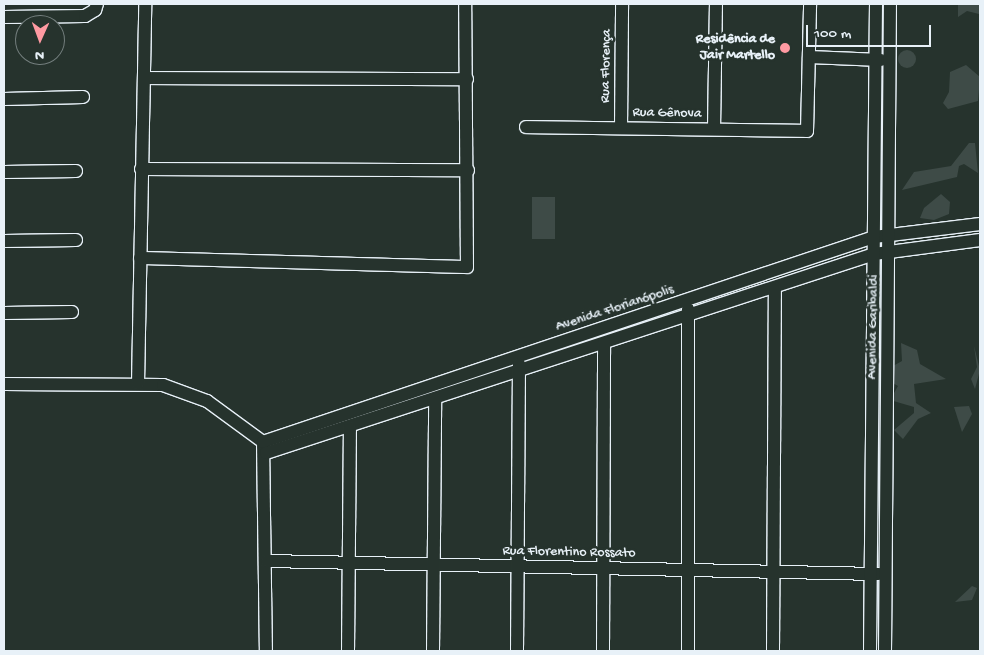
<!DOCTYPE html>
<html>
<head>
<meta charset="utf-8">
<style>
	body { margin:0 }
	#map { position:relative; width:984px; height:655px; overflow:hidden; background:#26332d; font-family:"Gochi Hand",sans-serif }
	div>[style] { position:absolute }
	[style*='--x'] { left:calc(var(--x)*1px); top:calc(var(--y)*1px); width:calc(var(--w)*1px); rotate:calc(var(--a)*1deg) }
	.green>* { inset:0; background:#3e4b47; transform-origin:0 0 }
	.round { border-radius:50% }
	.roads { filter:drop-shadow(1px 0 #e8f1f8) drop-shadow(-1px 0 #e8f1f8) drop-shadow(0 1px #e8f1f8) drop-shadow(0 -1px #e8f1f8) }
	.minor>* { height:12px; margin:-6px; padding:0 6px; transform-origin:6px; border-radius:6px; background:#26332d }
	.dots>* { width:14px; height:14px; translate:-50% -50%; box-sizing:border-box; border:2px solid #26332d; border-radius:50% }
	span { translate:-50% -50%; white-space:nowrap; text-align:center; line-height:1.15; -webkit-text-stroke:5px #26332d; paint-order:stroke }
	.poi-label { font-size:14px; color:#e8f1f8; font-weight:700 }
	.right { translate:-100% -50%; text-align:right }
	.street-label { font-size:14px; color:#e8f1f8 }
	.frame { position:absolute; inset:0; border:5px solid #e8f1f8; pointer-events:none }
	.north { position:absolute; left:15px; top:15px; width:50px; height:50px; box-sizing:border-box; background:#26332d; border:1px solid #747f7e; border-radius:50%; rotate:182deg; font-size:14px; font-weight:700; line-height:20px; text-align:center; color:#e8f1f8 }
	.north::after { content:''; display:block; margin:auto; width:18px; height:22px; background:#ff9aa2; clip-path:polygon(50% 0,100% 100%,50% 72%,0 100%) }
	.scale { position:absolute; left:806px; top:25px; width:125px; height:22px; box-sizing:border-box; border:2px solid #e8f1f8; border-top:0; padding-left:6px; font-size:15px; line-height:18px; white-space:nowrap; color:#e8f1f8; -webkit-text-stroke:4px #26332d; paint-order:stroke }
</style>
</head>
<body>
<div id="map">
	<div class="green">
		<i style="clip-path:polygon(958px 4px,980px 4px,979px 14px,967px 11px,958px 17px)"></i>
		<i class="round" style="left:898px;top:50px;width:18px;height:18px"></i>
		<i style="clip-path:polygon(966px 65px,980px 77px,978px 101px,948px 109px,943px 103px,949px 92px,950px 72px)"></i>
		<i style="clip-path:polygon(969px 143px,975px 143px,978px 173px,964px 164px,959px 166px,957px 177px,902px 190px,914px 172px,951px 166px)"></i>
		<i style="clip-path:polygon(941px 194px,950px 202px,949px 214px,934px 220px,920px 218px,924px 208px)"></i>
		<i style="left:532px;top:197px;width:23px;height:42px"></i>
		<i style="clip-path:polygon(901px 343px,917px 350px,920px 364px,946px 379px,914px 384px,916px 403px,931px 413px,918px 419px,903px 439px,894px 430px,914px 413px,914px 407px,890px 400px,898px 386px,891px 382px,893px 366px,902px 361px)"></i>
		<i style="clip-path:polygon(974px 346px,980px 370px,975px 389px,971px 379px,977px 367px)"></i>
		<i style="clip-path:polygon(969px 406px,972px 414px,962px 432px,954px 407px)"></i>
		<i style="clip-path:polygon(972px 586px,977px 588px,972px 600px,955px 602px)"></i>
	</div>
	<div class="roads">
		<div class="minor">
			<i style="--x:4;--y:17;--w:81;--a:-0.7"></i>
			<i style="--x:85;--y:16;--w:12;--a:-31"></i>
			<i style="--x:95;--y:10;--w:6;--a:-72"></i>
			<i style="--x:809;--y:57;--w:72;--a:2.4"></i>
			<i style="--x:144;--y:78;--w:323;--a:0.2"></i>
			<i style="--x:4;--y:99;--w:79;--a:-1.5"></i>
			<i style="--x:526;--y:127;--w:281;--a:0.8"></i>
			<i style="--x:807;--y:131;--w:127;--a:-88.6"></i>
			<i style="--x:621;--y:128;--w:124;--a:-89.5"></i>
			<i style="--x:714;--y:129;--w:125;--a:-89.1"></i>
			<i style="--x:141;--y:169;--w:327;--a:0.2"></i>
			<i style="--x:4;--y:172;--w:72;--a:-0.8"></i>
			<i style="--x:4;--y:241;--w:72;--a:-0.8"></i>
			<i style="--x:140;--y:258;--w:327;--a:1.6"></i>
			<i style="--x:467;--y:267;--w:263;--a:-90.4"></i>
			<i style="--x:4;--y:313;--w:68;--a:-0.8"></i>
			<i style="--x:4;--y:384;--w:159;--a:0.4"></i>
			<i style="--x:163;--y:385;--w:47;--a:20"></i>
			<i style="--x:207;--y:401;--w:69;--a:36.2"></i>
			<i style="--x:263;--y:442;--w:209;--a:89.2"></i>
			<i style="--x:138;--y:384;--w:380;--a:-88.9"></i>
			<i style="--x:263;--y:442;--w:644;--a:-18.55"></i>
			<i style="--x:874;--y:237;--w:107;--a:-7"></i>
			<i style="--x:266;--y:453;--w:640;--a:-18.12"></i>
			<i style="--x:874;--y:254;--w:107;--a:-7.5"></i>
			<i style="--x:267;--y:561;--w:612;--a:1.22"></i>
			<i style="--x:348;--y:651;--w:224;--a:-89.5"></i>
			<i style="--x:433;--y:651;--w:252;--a:-89.5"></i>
			<i style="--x:517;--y:651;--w:287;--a:-89.6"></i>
			<i style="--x:603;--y:651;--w:308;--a:-89.8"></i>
			<i style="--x:688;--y:651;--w:342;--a:-90"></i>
			<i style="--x:773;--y:651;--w:363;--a:-89.7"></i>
			<i style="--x:870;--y:651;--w:647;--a:-89.47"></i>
			<i style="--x:885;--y:651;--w:647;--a:-89.56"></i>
		</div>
	</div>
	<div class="dots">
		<i style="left:785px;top:48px;background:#ff9aa2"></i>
	</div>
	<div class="poi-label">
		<span class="right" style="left:775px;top:48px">Residência de<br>Jair Martello</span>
	</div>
	<div class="street-label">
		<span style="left:607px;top:66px;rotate:-89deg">Rua Florença</span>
		<span style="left:667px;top:114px;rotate:1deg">Rua Gênova</span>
		<span style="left:615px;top:309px;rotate:-18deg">Avenida Florianópolis</span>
		<span style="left:874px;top:327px;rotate:-89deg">Avenida Garibaldi</span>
		<span style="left:569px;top:553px;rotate:1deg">Rua Florentino Rossato</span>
	</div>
	<div class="frame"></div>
	<div class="north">N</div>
	<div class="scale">100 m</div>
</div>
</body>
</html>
